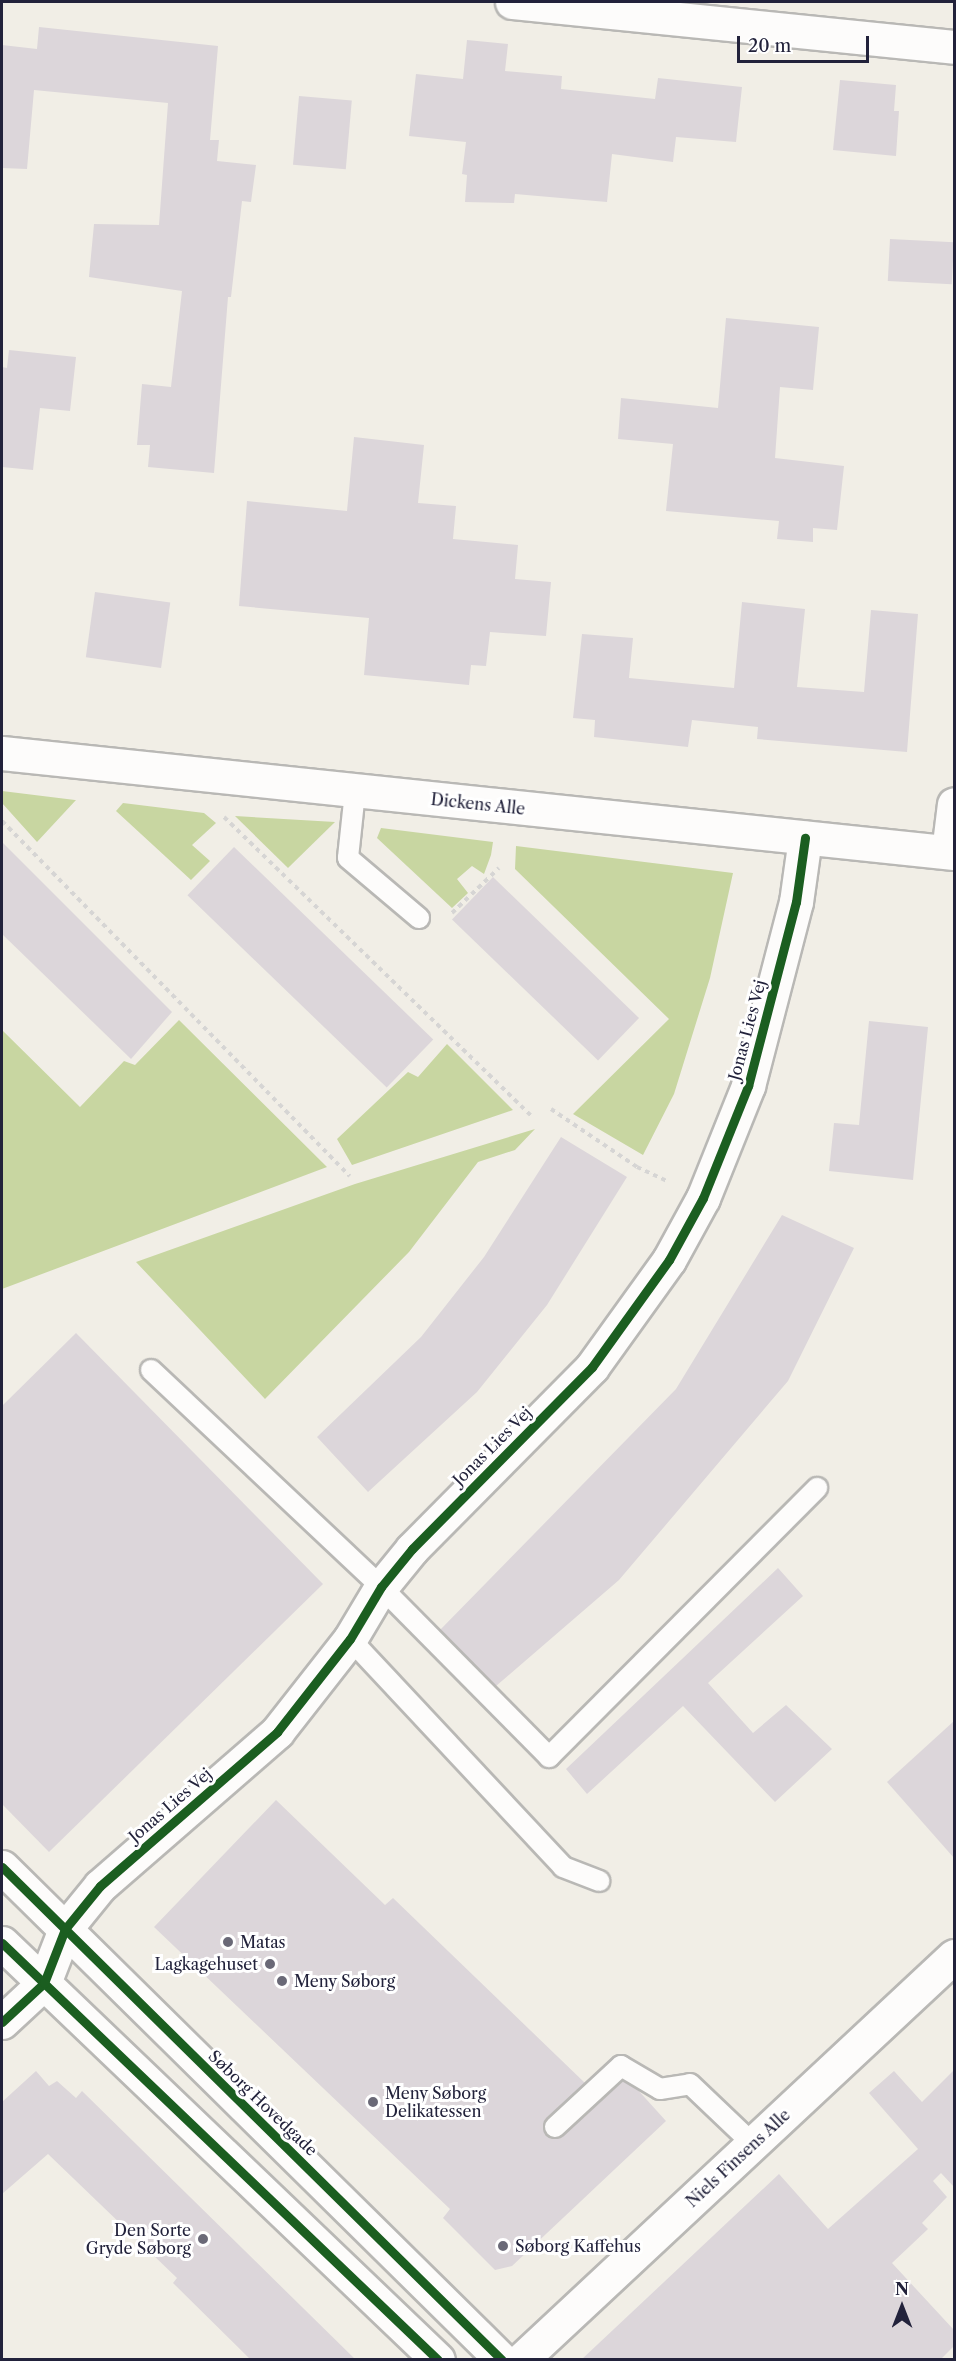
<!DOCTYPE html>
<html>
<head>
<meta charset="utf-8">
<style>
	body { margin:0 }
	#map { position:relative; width:956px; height:2361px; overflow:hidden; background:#f1eee6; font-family:"Libre Caslon Text",serif }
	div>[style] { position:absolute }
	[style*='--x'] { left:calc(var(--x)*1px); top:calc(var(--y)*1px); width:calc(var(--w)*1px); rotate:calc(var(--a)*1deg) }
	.green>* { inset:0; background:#c8d6a1 }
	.building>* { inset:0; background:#dcd6da; transform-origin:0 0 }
	.path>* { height:4px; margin-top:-2px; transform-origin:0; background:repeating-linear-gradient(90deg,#d6d5d4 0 4.5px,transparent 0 9px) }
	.roads { filter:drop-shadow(2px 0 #b9b8b5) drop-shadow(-2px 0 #b9b8b5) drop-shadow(0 2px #b9b8b5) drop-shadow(0 -2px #b9b8b5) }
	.service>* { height:20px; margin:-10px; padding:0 10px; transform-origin:10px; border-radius:10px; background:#fdfcfb }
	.minor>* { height:33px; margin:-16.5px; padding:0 16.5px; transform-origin:16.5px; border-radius:16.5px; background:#fdfcfb }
	.tertiary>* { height:33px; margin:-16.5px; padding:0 16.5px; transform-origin:16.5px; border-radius:16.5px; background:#fdfcfb }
	.cycleway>* { height:9px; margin:-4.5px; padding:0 4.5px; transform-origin:4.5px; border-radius:4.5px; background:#1b5e20 }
	.dots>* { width:16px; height:16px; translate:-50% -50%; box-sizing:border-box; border:3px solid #fff; border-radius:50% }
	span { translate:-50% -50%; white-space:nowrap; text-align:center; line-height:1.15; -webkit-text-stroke:6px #fff; paint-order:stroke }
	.street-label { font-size:16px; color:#22223b }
	.poi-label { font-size:16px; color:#22223b }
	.left { translate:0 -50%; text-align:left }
	.right { translate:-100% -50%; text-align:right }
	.frame { position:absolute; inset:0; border:3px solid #22223b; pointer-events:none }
	.north { position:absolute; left:872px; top:2277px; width:60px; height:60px; -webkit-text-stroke:4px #fff; paint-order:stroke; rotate:0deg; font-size:16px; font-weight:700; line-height:24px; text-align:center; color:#22223b }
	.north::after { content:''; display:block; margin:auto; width:21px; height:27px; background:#22223b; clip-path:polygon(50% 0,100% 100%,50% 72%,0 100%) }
	.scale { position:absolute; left:737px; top:36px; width:132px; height:27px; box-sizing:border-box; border:3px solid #22223b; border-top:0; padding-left:8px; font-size:18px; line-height:21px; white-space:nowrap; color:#22223b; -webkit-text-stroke:4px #fff; paint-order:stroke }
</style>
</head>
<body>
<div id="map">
	<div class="green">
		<i style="clip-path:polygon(2px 791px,75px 800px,76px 800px,37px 842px,2px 803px)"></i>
		<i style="clip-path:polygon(123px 803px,204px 813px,216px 823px,192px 845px,210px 861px,191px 880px,116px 811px)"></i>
		<i style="clip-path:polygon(235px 816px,335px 822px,288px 868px)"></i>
		<i style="clip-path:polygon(381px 828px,493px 842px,491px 855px,484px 874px,472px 866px,457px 879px,468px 893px,452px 908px,377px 838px)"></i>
		<i style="clip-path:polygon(516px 846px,733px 873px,710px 978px,674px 1094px,643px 1155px,573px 1114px,669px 1019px,515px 869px)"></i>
		<i style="clip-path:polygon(179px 1020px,327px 1167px,2px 1289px,2px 1030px,80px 1107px,124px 1061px,135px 1065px)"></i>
		<i style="clip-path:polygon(447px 1044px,513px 1110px,352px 1165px,337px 1139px,408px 1072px,418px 1077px)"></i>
		<i style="clip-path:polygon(535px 1129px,515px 1150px,478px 1162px,409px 1252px,265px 1399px,136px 1262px,355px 1184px)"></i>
	</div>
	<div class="building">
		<i style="clip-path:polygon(39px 27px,218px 46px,210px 140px,219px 140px,217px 161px,256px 165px,251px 202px,242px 201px,231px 297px,228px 297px,214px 473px,148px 467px,150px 445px,137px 445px,142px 384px,171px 387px,182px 291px,89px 277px,94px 224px,159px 225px,168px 103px,34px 90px,27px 169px,2px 168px,2px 45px,37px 49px)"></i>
		<i style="clip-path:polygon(467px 40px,508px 44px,505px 71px,562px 76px,561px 89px,655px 99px,658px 78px,742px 87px,736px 142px,676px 137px,673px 162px,612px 154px,607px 202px,515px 194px,514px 203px,465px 202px,467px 175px,462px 174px,466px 142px,409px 136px,416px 74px,463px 79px)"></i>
		<i style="clip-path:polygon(840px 80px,896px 85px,894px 111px,899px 111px,896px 156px,833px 150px)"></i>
		<i style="left:299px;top:96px;width:53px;height:69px;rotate:5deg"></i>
		<i style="left:890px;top:239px;width:64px;height:42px;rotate:3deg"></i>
		<i style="clip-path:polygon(726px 318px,819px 327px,813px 390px,780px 387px,775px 458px,844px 466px,837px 530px,813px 528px,813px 542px,777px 539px,779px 521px,666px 511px,673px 444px,618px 439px,621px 398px,718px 408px)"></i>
		<i style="clip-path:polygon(9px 350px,76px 357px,70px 411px,40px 408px,33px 470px,2px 467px,2px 367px,7px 368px)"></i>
		<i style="clip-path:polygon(354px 437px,424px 445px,418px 503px,456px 506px,453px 539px,518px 545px,515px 579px,551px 582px,546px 636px,490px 632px,486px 666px,471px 665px,469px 685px,364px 675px,369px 618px,239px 606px,247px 501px,347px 511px)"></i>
		<i style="left:95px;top:592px;width:76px;height:66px;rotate:8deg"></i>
		<i style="clip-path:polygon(742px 602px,805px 609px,797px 687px,864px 692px,871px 610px,918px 614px,907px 752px,757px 739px,758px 727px,692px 720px,688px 747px,594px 737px,595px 720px,573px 718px,582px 634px,633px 638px,629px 678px,734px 688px)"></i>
		<i style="clip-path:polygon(2px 842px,172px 1012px,131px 1059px,2px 934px)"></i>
		<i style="left:234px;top:847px;width:277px;height:67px;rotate:44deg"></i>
		<i style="left:493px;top:877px;width:203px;height:59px;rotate:44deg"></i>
		<i style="clip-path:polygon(869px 1021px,928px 1027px,913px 1180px,829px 1171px,834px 1123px,859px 1125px)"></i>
		<i style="clip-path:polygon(561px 1137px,627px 1177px,547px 1305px,477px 1392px,368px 1492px,317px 1437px,421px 1337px,484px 1257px)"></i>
		<i style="clip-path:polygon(782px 1215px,854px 1248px,788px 1381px,619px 1580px,496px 1686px,440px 1630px,676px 1389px)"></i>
		<i style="clip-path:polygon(76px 1333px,323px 1584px,49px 1852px,2px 1804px,2px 1406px)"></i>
		<i style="clip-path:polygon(778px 1568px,803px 1596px,708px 1683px,753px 1733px,786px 1705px,832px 1749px,775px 1802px,683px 1706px,587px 1794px,566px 1769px)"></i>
		<i style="clip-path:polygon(954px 1721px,954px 1858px,887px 1782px)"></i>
		<i style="clip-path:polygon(276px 1800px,385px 1905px,393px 1898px,585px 2083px,546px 2119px,543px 2129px,547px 2136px,557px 2139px,563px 2136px,623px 2081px,637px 2089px,666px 2121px,512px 2266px,495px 2270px,443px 2218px,450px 2209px,154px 1927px)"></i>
		<i style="clip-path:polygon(954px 2070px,954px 2187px,941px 2173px,933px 2181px,947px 2197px,922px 2223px,928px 2229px,892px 2263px,954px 2330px,954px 2346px,940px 2360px,581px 2360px,779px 2174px,828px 2229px,918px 2149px,869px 2093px,894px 2071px,922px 2102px)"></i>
		<i style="clip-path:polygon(36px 2071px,49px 2086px,57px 2081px,76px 2098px,82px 2091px,356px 2360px,251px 2360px,173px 2283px,177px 2278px,48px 2154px,2px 2194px,2px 2102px)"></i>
	</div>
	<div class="path">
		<i style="--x:224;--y:817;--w:429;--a:44.2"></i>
		<i style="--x:2;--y:821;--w:497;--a:45.6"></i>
		<i style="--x:452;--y:913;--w:65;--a:-43.8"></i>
		<i style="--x:551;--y:1109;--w:104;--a:34"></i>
		<i style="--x:637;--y:1167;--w:33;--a:25"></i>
	</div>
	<div class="roads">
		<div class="service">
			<i style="--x:355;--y:792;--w:66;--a:96.1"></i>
			<i style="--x:348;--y:858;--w:93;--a:40.2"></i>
			<i style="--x:151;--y:1370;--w:316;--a:43.3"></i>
			<i style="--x:381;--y:1587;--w:239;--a:45.3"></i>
			<i style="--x:549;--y:1757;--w:380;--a:-45.1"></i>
			<i style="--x:350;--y:1639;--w:312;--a:46.9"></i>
			<i style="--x:563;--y:1867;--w:39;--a:21"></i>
			<i style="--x:555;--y:2127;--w:90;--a:-42.7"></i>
			<i style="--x:621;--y:2066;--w:45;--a:30.5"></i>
			<i style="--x:660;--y:2089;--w:30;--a:-9"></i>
			<i style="--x:690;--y:2084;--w:87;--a:43.6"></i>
		</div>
		<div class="minor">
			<i style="--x:512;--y:2;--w:444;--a:5.8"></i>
			<i style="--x:2;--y:753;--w:957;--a:6"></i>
			<i style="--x:948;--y:852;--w:48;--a:-82.9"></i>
			<i style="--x:2;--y:2022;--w:57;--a:-42.9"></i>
			<i style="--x:44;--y:1983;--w:58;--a:-68.7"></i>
			<i style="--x:65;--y:1929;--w:55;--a:-50.9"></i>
			<i style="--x:100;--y:1886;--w:235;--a:-41"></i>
			<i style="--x:277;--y:1732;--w:118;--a:-51.9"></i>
			<i style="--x:350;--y:1639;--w:61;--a:-59.2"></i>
			<i style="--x:381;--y:1587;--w:49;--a:-50.8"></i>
			<i style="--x:412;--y:1549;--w:256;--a:-45.3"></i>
			<i style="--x:592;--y:1367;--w:132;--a:-54.3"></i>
			<i style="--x:669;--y:1260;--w:71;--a:-61.3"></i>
			<i style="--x:703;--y:1198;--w:121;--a:-68.1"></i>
			<i style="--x:748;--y:1086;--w:190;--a:-75.4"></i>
			<i style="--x:796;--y:902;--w:65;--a:-82"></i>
			<i style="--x:521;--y:2360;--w:592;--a:-43.02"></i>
		</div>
		<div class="tertiary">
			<i style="--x:2;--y:1867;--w:702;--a:44.6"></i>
			<i style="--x:2;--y:1943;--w:603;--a:43.72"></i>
		</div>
	</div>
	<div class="cycleway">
		<i style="--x:2;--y:1867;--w:702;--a:44.6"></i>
		<i style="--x:2;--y:1943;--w:603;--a:43.72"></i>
		<i style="--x:2;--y:2022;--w:57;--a:-42.9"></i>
		<i style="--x:44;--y:1983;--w:58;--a:-68.7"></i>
		<i style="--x:65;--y:1929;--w:55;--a:-50.9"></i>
		<i style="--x:100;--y:1886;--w:235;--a:-41"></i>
		<i style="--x:277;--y:1732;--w:118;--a:-51.9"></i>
		<i style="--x:350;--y:1639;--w:61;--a:-59.2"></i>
		<i style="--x:381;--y:1587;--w:49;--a:-50.8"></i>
		<i style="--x:412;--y:1549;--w:256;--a:-45.3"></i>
		<i style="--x:592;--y:1367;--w:132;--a:-54.3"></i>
		<i style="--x:669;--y:1260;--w:71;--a:-61.3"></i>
		<i style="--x:703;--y:1198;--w:121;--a:-68.1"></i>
		<i style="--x:748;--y:1086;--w:190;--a:-75.4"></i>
		<i style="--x:796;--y:902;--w:65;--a:-82"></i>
	</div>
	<div class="dots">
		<i style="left:228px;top:1942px;background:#6a6977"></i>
		<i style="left:270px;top:1964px;background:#6a6977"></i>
		<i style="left:282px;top:1981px;background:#6a6977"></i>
		<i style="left:373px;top:2102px;background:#6a6977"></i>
		<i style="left:203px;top:2239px;background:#6a6977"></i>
		<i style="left:503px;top:2246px;background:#6a6977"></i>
	</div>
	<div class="street-label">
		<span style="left:478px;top:804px;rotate:6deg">Dickens Alle</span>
		<span style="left:747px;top:1030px;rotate:-75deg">Jonas Lies Vej</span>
		<span style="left:492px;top:1446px;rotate:-45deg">Jonas Lies Vej</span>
		<span style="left:170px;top:1805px;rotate:-41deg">Jonas Lies Vej</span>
		<span style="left:263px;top:2103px;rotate:44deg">Søborg Hovedgade</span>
		<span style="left:738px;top:2158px;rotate:-43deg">Niels Finsens Alle</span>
	</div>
	<div class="poi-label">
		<span class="left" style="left:240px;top:1942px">Matas</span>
		<span class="right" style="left:258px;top:1964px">Lagkagehuset</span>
		<span class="left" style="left:294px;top:1981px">Meny Søborg</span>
		<span class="left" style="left:385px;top:2102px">Meny Søborg<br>Delikatessen</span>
		<span class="right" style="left:191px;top:2239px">Den Sorte<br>Gryde Søborg</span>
		<span class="left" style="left:515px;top:2246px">Søborg Kaffehus</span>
	</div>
	<div class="frame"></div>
	<div class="north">N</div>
	<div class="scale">20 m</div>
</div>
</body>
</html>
